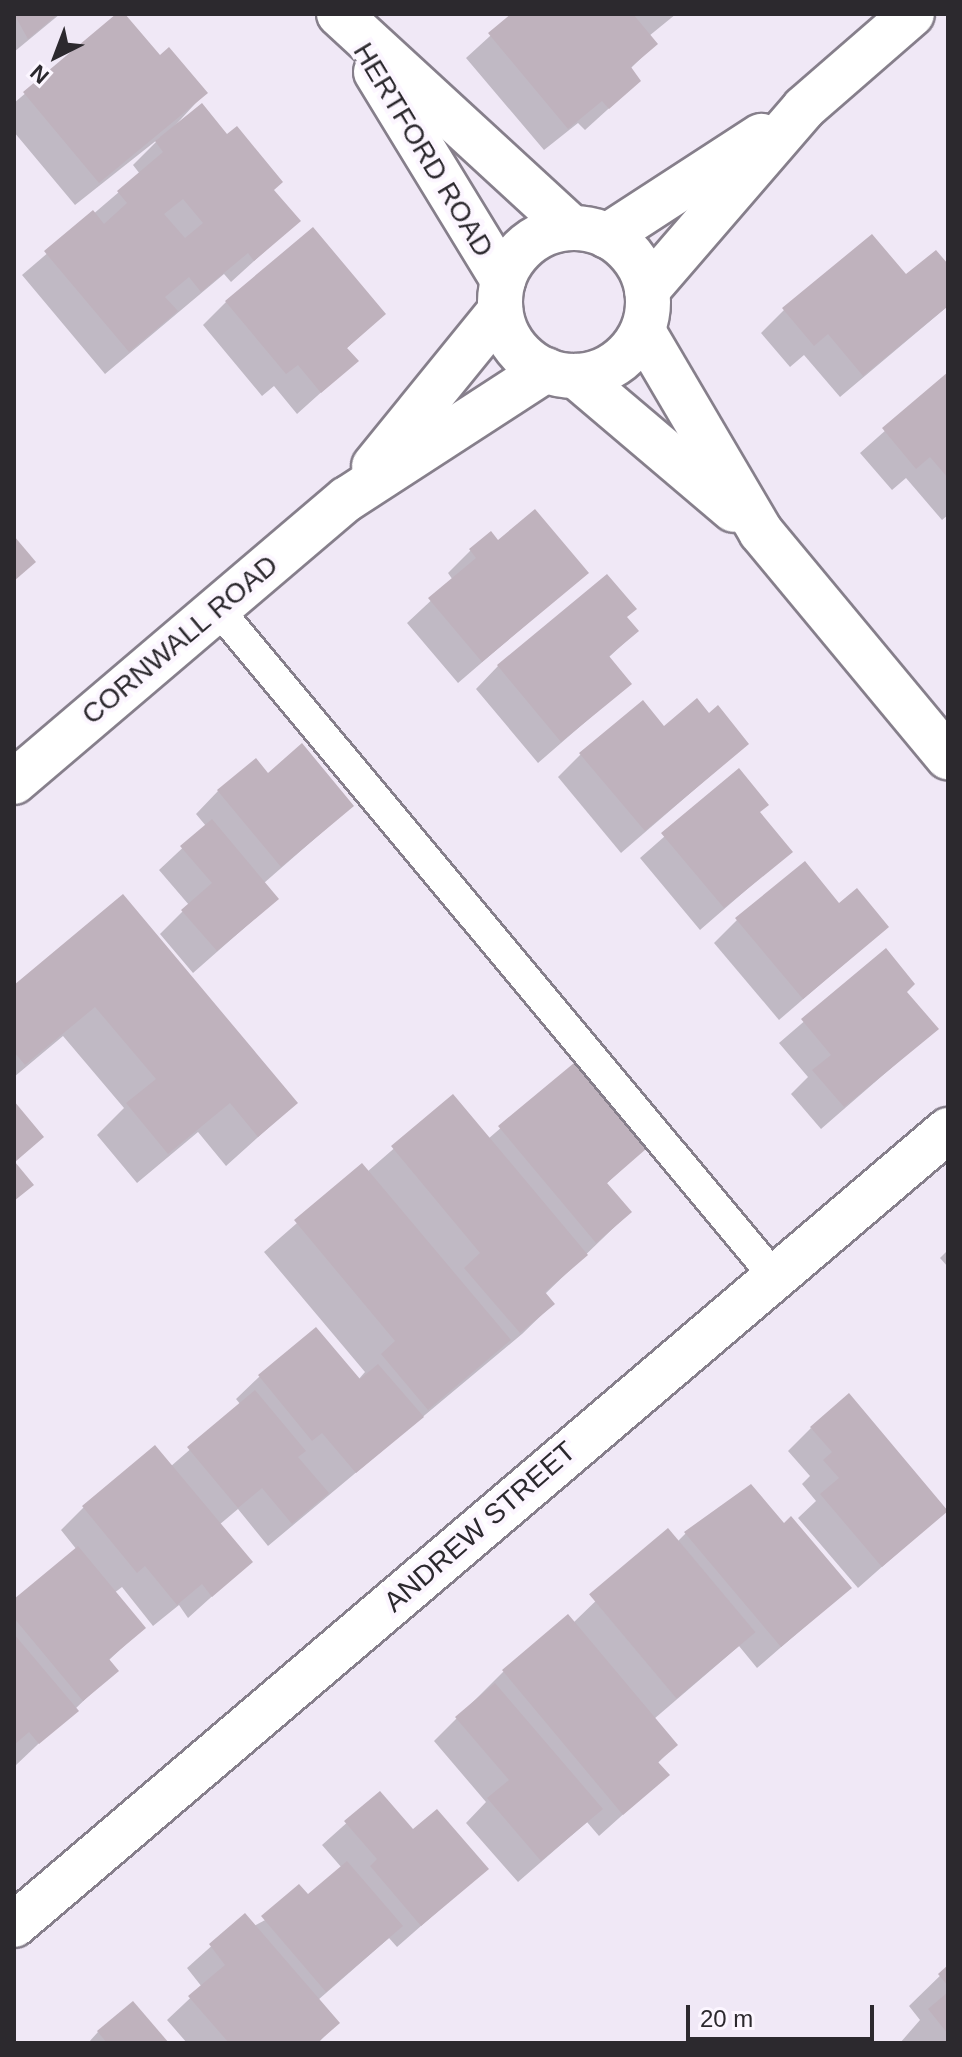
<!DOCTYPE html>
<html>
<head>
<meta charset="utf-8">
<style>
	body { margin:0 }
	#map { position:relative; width:962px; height:2057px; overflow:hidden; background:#f0e8f6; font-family:Arial,sans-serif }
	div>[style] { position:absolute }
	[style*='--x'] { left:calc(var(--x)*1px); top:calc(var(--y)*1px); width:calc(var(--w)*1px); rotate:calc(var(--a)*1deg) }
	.shadow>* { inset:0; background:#0003 }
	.building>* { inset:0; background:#bfb2bd; transform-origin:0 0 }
	.roads { filter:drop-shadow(2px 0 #867f8b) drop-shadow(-2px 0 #867f8b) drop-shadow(0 2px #867f8b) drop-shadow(0 -2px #867f8b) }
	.lane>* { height:30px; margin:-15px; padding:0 15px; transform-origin:15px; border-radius:15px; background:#fff }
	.street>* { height:44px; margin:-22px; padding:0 22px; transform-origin:22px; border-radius:22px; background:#fff }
	.secondary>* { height:44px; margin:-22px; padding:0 22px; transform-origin:22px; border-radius:22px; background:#fff }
	.secondary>.ring { margin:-22px; padding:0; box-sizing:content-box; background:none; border:44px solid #fff; border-radius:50% }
	span { translate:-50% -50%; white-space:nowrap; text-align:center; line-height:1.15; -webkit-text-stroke:8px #fcf6ff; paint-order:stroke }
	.street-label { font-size:28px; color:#2c292e }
	.frame { position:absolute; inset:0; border:16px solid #2c292e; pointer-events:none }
	.north { position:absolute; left:16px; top:16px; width:80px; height:80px; -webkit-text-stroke:6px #fcf6ff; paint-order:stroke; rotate:222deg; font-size:22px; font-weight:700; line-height:32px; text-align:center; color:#2c292e }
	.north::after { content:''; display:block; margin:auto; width:28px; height:36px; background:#2c292e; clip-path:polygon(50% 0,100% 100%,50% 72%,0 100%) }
	.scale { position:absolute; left:686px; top:2005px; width:188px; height:36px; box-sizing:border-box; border:4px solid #2c292e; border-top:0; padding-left:10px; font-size:24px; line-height:28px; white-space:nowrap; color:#2c292e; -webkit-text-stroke:6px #fcf6ff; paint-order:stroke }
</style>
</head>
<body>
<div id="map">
	<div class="shadow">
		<i style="clip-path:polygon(14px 14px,60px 14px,14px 52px)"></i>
		<i style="clip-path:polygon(119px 14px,160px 58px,205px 93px,170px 131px,272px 191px,298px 221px,231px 282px,224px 274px,105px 374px,22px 275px,140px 174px,133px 165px,162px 136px,75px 205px,14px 132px,14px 103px)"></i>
		<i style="clip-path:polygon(514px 14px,676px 14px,649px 36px,655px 44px,630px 69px,639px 81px,585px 130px,578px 123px,544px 150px,466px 58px)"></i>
		<i style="clip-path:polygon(948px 267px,948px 306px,840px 397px,804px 355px,790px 367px,761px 333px,784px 310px)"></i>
		<i style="clip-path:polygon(226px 302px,384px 313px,346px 349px,356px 361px,297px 414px,274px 386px,262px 396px,203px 325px)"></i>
		<i style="clip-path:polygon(948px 375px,948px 515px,942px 520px,906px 478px,892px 490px,860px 453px)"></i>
		<i style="clip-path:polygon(498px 543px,586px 573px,458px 683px,407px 623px,453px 580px,448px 573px,471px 550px)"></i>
		<i style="clip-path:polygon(625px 618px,637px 631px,608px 658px,629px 684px,538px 763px,476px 689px,498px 666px)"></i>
		<i style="clip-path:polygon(708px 716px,747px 744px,621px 853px,558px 777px,581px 754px)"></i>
		<i style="clip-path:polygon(739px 771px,758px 813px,790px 852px,700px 930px,640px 858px)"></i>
		<i style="clip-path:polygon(218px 791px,352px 806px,264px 883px,277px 899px,193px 973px,160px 934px,189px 905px,159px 870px,206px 826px,196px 814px)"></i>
		<i style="clip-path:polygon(123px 897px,296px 1103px,226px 1166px,198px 1132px,137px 1183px,97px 1135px,124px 1108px,63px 1036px,14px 1077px,14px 987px)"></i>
		<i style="clip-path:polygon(839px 906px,887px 927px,779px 1020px,714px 943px,737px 920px)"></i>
		<i style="clip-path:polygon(886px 951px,905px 992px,936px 1029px,821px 1129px,791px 1094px,808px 1077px,779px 1043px)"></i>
		<i style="clip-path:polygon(573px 1066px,643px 1149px,606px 1184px,630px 1212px,545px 1294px,553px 1304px,522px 1334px,268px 1546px,238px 1509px,219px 1525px,250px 1562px,188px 1618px,179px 1605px,153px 1626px,122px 1587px,114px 1593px,143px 1628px,108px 1661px,116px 1670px,15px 1766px,14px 1602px,77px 1550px,61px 1530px,83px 1508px,170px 1467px,241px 1405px,236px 1399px,259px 1377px,316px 1330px,358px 1380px,365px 1372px,264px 1252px,362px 1166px,367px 1172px,453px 1097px,488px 1139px)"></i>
		<i style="clip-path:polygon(948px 1250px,948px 1267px,940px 1258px)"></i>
		<i style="clip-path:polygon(811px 1428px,945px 1511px,858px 1588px,798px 1518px,816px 1501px,802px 1484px,810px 1476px,788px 1451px)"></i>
		<i style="clip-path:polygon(783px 1526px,849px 1588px,757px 1668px,739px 1646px,654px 1719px,675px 1745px,657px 1764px,667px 1775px,599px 1836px,587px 1822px,518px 1882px,466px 1823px,486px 1802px,434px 1741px,503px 1672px,568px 1617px,573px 1623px,668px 1531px,677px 1542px,686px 1533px)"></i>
		<i style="clip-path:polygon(379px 1794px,413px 1832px,486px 1869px,397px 1947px,389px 1938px,318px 2000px,337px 2023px,318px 2043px,187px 2043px,167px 2020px,202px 1987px,187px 1968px,245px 1916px,254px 1926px,308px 1897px,342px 1868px,322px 1845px)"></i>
		<i style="clip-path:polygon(948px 1968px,948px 2043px,900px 2043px,920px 2020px,909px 2006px)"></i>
		<i style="clip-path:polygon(98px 2032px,166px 2043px,88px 2043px)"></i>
	</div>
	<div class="building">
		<i style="clip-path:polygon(14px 14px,58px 14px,28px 39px)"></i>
		<i style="clip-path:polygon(116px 14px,125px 14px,160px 55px,169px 47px,208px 93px,99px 183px,23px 92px)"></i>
		<i style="clip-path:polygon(511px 14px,633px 14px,658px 44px,631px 67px,641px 81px,609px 109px,602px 101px,568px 129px,488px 33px)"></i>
		<i style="clip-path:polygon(evenodd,202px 103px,227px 134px,237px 126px,283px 182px,274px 190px,301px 221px,254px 261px,248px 253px,201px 292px,189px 277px,165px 297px,178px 311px,129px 352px,44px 251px,93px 210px,104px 224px,127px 203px,117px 191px,163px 152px,155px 141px,202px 103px,183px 199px,203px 223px,185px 238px,164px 214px,183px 199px)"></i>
		<i style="clip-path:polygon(313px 227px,386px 314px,347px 348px,359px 361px,321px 393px,298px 365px,286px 374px,225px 301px)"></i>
		<i style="clip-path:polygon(872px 234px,906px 274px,936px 250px,948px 264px,948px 306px,863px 376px,828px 334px,814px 346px,782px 308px)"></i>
		<i style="clip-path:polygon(948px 372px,948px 478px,930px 457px,916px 469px,882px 428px)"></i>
		<i style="clip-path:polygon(535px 509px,589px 573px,482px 662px,428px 598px,476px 558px,469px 549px,491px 531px,498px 540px)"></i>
		<i style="clip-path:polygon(14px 536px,36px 562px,14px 581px)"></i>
		<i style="clip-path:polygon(607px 574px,637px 609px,627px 617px,639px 631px,609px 656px,632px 684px,561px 742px,497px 665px)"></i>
		<i style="clip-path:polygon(697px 698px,709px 713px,718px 705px,749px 744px,645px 831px,579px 753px,643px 700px,664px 726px)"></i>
		<i style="clip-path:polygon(302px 743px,354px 806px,281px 867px,217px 790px,256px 758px,268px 773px)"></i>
		<i style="clip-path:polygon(739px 768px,769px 805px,760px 812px,793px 852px,724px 908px,661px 833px)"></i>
		<i style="clip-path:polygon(212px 819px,279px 899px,217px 951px,181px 910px,212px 883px,180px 846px)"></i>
		<i style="clip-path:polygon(805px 861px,839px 903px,857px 888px,889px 927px,803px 999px,735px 918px)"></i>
		<i style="clip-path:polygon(123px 894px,298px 1103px,258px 1137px,230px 1103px,168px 1154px,126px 1103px,156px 1079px,95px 1007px,25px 1065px,14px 1052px,14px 985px)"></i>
		<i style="clip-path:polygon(886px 948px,915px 984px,907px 992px,939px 1029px,844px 1107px,812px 1070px,831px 1055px,801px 1019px)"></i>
		<i style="clip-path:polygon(574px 1063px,646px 1149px,607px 1183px,632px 1212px,596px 1243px,498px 1126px)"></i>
		<i style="clip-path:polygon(453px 1094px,588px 1255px,545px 1292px,555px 1304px,520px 1333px,464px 1268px,480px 1253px,391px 1146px)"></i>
		<i style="clip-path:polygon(14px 1101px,44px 1137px,15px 1162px,34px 1185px,14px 1201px)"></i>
		<i style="clip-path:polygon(362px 1163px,511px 1340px,428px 1410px,381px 1354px,395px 1341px,294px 1220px)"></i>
		<i style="clip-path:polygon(316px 1327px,360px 1379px,378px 1364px,424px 1417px,356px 1473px,322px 1433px,312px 1441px,258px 1375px)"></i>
		<i style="clip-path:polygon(255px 1390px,306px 1451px,298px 1457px,329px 1493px,292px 1524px,262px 1488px,238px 1508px,187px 1447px)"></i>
		<i style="clip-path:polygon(849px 1393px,948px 1511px,882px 1567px,820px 1494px,839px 1478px,823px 1460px,832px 1452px,810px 1427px)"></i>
		<i style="clip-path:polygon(155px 1445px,253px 1562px,212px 1597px,202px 1584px,177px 1605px,145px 1566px,137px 1573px,82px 1506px)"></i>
		<i style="clip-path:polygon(751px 1484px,784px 1523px,791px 1516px,852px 1588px,781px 1647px,684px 1532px)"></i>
		<i style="left:668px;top:1528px;width:136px;height:103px;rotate:50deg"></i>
		<i style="clip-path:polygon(78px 1546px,146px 1628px,109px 1659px,119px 1671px,83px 1701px,14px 1618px,14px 1599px)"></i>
		<i style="clip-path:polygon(568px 1614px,678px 1745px,658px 1762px,670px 1775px,623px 1815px,502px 1670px)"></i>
		<i style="clip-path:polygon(14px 1634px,79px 1711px,39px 1744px,29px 1732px,14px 1745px)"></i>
		<i style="clip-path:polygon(495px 1683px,603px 1809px,541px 1861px,487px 1798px,509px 1780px,455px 1717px)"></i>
		<i style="clip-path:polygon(380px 1791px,413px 1829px,437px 1809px,489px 1869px,421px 1926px,370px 1866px,377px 1859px,344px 1821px)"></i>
		<i style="clip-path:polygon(347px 1861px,403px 1926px,326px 1992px,261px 1916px,299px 1884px,308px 1894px)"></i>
		<i style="clip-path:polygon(245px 1913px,340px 2023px,317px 2043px,229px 2043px,188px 1996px,225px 1965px,209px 1944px)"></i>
		<i style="clip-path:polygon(948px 1965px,948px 1986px,938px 1974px)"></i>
		<i style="clip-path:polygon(948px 1992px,948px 2034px,928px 2009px)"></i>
		<i style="clip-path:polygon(133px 2001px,169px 2043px,107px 2043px,97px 2031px)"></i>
	</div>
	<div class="roads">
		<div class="lane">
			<i style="--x:217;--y:608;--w:870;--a:50.18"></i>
		</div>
		<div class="street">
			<i style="--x:14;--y:1925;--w:1227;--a:-40.4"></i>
		</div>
		<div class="secondary">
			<i style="--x:339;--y:14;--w:315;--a:42.6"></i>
			<i style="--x:376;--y:72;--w:244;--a:58.6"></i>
			<i class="ring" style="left:500px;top:228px;width:104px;height:104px"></i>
			<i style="--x:607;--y:236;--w:184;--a:-33"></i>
			<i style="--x:647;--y:290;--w:240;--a:-49.2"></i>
			<i style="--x:804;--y:108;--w:143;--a:-41"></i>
			<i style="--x:643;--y:331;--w:233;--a:59.6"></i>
			<i style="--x:761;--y:532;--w:293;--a:50.3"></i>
			<i style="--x:576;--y:376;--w:207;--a:40.3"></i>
			<i style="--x:374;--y:466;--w:200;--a:-50.9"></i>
			<i style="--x:14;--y:782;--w:437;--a:-40.4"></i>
			<i style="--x:347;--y:499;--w:237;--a:-33"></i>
		</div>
	</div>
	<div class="street-label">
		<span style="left:423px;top:150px;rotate:59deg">HERTFORD ROAD</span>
		<span style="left:180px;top:640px;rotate:-40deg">CORNWALL ROAD</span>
		<span style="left:480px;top:1527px;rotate:-41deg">ANDREW STREET</span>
	</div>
	<div class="frame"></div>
	<div class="north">N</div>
	<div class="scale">20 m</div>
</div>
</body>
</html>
